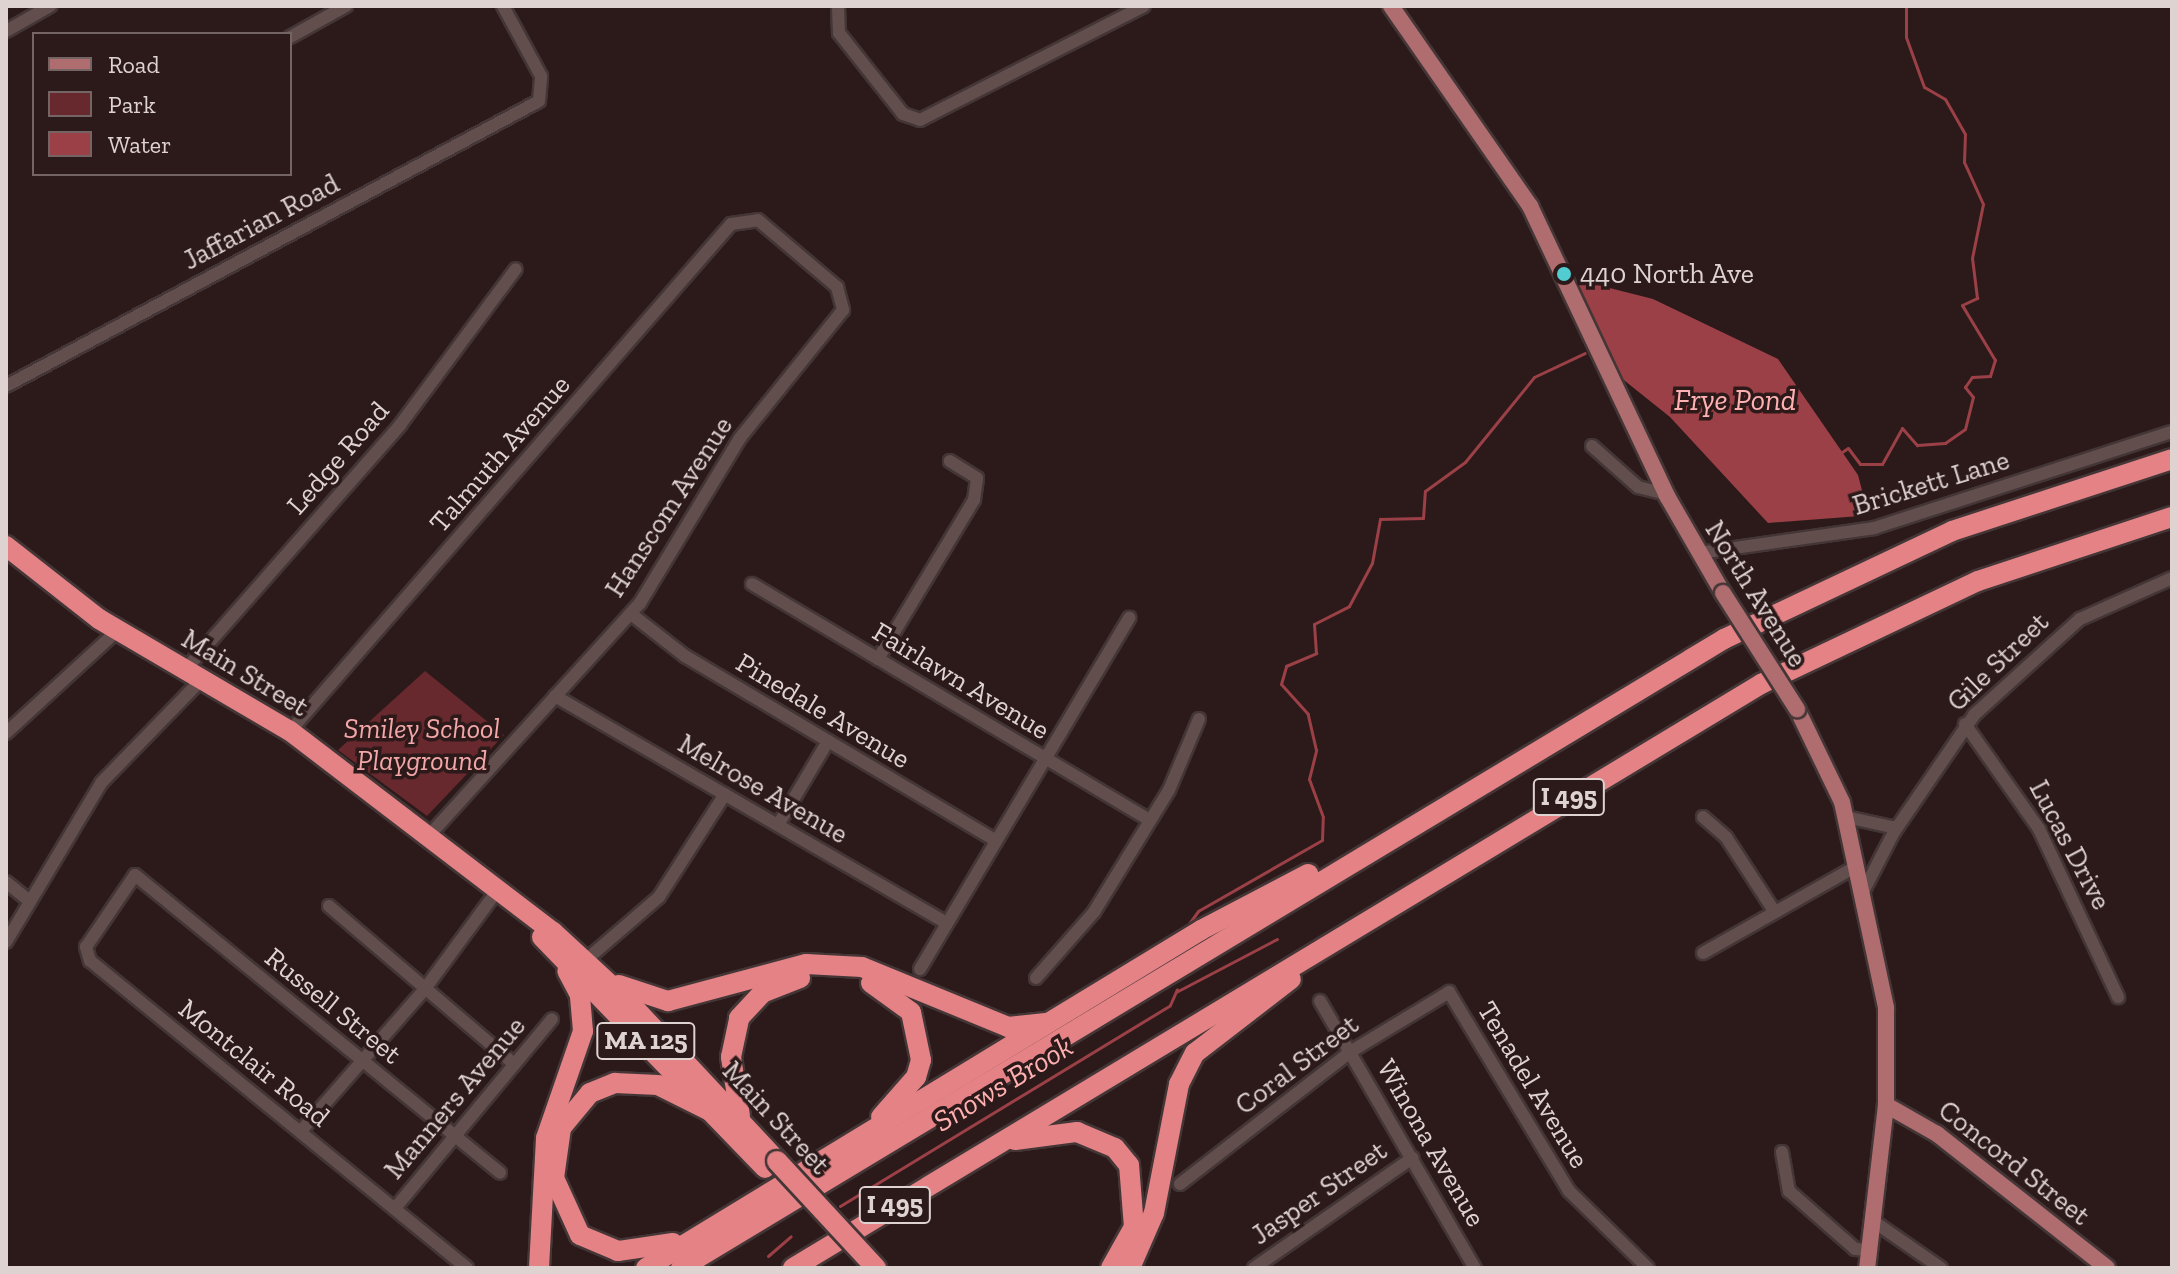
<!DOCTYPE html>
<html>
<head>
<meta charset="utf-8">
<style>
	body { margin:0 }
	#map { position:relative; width:2178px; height:1274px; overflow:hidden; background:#2c1a1a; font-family:"Zilla Slab",serif }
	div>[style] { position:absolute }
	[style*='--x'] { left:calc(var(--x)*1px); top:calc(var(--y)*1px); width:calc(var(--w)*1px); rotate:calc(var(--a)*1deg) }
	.green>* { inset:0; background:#67292d }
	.water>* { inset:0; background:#9b4046 }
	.stream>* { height:3px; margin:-1.5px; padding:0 1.5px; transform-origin:1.5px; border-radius:1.5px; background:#9b4046 }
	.roads { filter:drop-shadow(2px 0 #443636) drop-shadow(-2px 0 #443636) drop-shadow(0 2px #443636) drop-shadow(0 -2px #443636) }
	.minor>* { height:12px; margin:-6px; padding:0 6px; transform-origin:6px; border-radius:6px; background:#634e4e }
	.major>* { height:16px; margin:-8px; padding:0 8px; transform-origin:8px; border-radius:8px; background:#b06d70 }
	.highway>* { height:20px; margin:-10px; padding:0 10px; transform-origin:10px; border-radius:10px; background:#e48286 }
	.bridges { filter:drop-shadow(2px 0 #443636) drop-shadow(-2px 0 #443636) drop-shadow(0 2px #443636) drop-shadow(0 -2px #443636) }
	.major-bridge>* { height:16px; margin:-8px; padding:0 8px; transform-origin:8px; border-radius:8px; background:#b06d70 }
	.highway-bridge>* { height:20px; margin:-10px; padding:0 10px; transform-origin:10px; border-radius:10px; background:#e48286 }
	.dots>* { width:22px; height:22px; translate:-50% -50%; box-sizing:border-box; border:4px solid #2c1a1a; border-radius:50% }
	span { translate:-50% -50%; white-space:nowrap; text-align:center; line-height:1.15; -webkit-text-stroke:7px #2c1a1a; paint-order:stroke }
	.shield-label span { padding:2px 6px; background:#2c1a1a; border:2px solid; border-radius:6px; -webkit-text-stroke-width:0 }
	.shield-label { font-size:26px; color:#dfd3d2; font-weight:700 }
	.street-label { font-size:28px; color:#dfd3d2 }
	.poi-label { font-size:28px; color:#dfd3d2 }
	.left { translate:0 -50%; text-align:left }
	.park-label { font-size:28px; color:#f4a7a8; font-style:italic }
	.water-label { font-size:30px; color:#ffb1b2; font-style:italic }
	.frame { position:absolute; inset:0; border:8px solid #dfd3d2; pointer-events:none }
	.legend { position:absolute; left:32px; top:32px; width:260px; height:144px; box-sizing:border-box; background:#2c1a1a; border:2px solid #746464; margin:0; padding:10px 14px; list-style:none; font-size:24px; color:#dfd3d2 }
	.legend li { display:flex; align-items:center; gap:16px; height:40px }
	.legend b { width:40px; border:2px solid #746464 }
</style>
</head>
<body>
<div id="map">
	<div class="green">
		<i style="clip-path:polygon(425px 671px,504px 735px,427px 816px,338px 750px)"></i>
	</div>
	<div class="water">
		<i style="clip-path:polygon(1582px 281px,1653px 299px,1778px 359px,1858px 475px,1865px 502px,1860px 516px,1768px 523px,1670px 417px,1620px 377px,1577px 288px)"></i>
	</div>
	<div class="stream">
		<i style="--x:1842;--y:452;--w:7;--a:-34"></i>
		<i style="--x:1848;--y:448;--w:20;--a:53"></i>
		<i style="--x:1860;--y:464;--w:22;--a:0"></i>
		<i style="--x:1882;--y:464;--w:41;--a:-60.9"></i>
		<i style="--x:1902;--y:428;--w:23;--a:49"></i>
		<i style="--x:1917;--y:445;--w:28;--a:-4"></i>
		<i style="--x:1945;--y:443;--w:24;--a:-35"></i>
		<i style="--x:1965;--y:429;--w:33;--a:-76"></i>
		<i style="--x:1973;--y:397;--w:13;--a:-129"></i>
		<i style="--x:1965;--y:387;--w:12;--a:-55"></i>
		<i style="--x:1972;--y:377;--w:18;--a:-3"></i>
		<i style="--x:1990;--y:376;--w:17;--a:-73"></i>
		<i style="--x:1995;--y:360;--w:64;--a:-121"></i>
		<i style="--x:1962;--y:305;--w:17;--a:-25"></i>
		<i style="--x:1977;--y:298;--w:40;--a:-97.1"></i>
		<i style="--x:1972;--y:258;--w:55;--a:-78.5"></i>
		<i style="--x:1983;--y:204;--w:46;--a:-114.3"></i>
		<i style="--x:1964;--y:162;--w:28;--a:-88"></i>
		<i style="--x:1965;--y:134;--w:40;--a:-119.7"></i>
		<i style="--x:1945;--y:99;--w:24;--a:-150"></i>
		<i style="--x:1924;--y:87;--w:53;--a:-109.8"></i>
		<i style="--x:1906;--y:37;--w:31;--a:-90"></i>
		<i style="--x:1188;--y:925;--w:17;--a:-54"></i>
		<i style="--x:1198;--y:911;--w:143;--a:-29.8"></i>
		<i style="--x:1322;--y:840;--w:23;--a:-88"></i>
		<i style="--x:1323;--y:817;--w:40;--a:-110.2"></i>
		<i style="--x:1309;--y:779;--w:30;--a:-76"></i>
		<i style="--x:1316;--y:750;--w:37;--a:-103"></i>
		<i style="--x:1308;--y:714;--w:40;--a:-132"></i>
		<i style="--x:1281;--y:684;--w:19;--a:-74"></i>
		<i style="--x:1286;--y:666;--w:33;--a:-23"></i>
		<i style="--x:1316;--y:653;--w:29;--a:-94"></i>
		<i style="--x:1314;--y:624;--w:39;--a:-27"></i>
		<i style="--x:1349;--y:606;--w:49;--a:-61.9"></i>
		<i style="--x:1372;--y:563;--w:45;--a:-79.7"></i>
		<i style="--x:1380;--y:519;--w:43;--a:-1.3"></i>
		<i style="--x:1423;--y:518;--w:27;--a:-86"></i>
		<i style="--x:1425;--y:491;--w:49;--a:-35.9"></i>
		<i style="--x:1465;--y:462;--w:109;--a:-50.9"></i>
		<i style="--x:1534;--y:377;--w:56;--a:-25.2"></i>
		<i style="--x:1176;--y:992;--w:114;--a:-27.7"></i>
		<i style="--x:840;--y:1206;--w:386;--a:-31.3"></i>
		<i style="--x:1170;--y:1005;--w:17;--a:-66"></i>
		<i style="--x:768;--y:1256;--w:30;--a:-41"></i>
	</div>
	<div class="roads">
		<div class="minor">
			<i style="--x:838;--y:6;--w:27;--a:88"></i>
			<i style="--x:839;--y:33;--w:103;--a:51.7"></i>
			<i style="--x:903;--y:114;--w:18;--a:19"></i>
			<i style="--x:920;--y:120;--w:251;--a:-27"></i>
			<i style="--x:6;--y:31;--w:51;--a:-29.6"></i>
			<i style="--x:290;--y:37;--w:64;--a:-29"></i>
			<i style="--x:6;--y:386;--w:604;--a:-28.13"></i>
			<i style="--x:539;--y:101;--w:25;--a:-85"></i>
			<i style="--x:541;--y:76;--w:80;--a:-118.5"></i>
			<i style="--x:1592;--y:446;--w:62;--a:41.7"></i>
			<i style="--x:1638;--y:487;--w:29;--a:14"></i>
			<i style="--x:1699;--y:553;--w:177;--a:-8.1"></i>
			<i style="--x:1874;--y:528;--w:313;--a:-17.9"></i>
			<i style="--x:752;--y:584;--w:458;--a:30.7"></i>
			<i style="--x:631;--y:614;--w:68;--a:37.9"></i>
			<i style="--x:685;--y:656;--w:362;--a:30.7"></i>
			<i style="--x:878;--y:659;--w:186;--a:-58.9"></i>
			<i style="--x:974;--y:500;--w:22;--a:-82"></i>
			<i style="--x:977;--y:478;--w:32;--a:-148"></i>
			<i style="--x:186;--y:669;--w:325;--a:-48.7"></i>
			<i style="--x:400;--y:425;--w:194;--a:-53.4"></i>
			<i style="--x:555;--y:696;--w:453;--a:30.1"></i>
			<i style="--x:1965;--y:724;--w:128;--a:54.8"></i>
			<i style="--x:2039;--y:829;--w:186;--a:64.8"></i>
			<i style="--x:290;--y:731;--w:672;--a:-48.98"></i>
			<i style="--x:731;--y:224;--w:27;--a:-8"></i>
			<i style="--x:758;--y:220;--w:104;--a:40.3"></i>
			<i style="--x:837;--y:287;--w:24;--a:75"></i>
			<i style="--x:843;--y:310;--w:164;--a:128.8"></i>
			<i style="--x:740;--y:438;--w:193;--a:121.2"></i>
			<i style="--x:640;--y:603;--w:316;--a:132.2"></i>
			<i style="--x:6;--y:733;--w:152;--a:-42.6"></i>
			<i style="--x:1703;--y:817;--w:30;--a:41"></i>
			<i style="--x:1726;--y:837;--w:88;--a:57"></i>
			<i style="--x:1846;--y:817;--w:51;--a:12.4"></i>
			<i style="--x:778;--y:825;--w:98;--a:-59.2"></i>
			<i style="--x:6;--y:882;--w:27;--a:39"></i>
			<i style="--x:1863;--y:892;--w:68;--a:-62.7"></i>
			<i style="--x:1894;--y:832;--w:142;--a:-55.6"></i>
			<i style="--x:1974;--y:715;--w:143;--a:-42.2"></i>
			<i style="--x:2080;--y:619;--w:101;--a:-24"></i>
			<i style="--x:329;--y:906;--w:243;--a:40.5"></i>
			<i style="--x:6;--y:942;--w:185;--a:-59.1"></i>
			<i style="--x:101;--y:783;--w:145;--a:-45.8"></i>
			<i style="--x:1703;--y:953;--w:177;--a:-29.5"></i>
			<i style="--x:586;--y:960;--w:96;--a:-40.8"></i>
			<i style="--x:659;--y:897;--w:122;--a:-57.3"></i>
			<i style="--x:920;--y:969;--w:409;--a:-59.2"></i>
			<i style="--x:1036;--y:978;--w:88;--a:-48.7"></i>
			<i style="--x:1094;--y:912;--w:143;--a:-58.4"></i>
			<i style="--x:1169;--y:790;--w:77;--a:-67.1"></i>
			<i style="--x:1320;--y:1001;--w:309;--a:59.9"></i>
			<i style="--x:301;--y:1131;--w:187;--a:-48.9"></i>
			<i style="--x:424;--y:990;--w:123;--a:-53.6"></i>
			<i style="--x:1782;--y:1152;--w:40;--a:80"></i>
			<i style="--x:1789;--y:1191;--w:88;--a:41.3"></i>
			<i style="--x:1855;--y:1249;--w:14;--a:4"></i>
			<i style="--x:1180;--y:1184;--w:215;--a:-37.8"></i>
			<i style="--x:1350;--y:1052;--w:116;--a:-31.2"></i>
			<i style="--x:1449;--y:992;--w:232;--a:58.9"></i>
			<i style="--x:1569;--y:1191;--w:110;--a:44.3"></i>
			<i style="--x:396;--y:1207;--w:244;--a:-50.3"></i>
			<i style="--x:1873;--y:1221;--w:83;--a:34.7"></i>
			<i style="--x:467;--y:1268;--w:486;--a:-140.8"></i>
			<i style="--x:90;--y:961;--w:15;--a:-106"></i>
			<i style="--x:86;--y:947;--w:87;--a:-55.8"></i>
			<i style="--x:135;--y:875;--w:471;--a:39.2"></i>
			<i style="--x:1254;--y:1268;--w:193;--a:-34.8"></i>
		</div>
		<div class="major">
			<i style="--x:1391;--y:6;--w:244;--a:55.2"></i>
			<i style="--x:1530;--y:206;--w:321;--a:64.7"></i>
			<i style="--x:1667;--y:496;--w:112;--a:60"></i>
			<i style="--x:1797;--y:709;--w:103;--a:64.2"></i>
			<i style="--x:1842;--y:802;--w:211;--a:77.9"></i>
			<i style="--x:1886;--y:1008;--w:97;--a:90"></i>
			<i style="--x:1886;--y:1105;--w:164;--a:96.6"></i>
			<i style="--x:1886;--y:1105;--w:59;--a:29.6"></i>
			<i style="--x:1937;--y:1134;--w:216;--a:38.2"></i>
		</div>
		<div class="highway">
			<i style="--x:6;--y:546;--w:118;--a:38.1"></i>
			<i style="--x:99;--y:619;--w:221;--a:30.4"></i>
			<i style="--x:290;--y:731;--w:331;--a:37.4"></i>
			<i style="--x:553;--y:932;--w:102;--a:42.6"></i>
			<i style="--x:628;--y:1001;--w:219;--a:47"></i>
			<i style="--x:542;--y:937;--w:321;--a:46"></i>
			<i style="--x:871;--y:983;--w:49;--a:35.9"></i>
			<i style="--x:911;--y:1012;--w:49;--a:78.2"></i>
			<i style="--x:921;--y:1060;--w:18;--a:106"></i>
			<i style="--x:916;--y:1077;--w:53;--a:131.2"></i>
			<i style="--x:619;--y:985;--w:52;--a:18.1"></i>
			<i style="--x:668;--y:1001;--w:143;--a:-15"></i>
			<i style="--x:806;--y:964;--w:56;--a:3.1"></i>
			<i style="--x:862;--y:967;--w:158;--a:22.3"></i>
			<i style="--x:1008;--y:1027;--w:38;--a:-6"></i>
			<i style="--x:740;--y:1116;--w:60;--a:-98.7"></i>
			<i style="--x:731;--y:1057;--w:40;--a:-78"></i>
			<i style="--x:739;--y:1018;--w:34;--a:-47"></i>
			<i style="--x:762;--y:993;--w:41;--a:-21.5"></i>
			<i style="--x:1015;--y:1140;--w:63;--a:-7.4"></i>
			<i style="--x:1077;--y:1132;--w:41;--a:22.8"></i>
			<i style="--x:1115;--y:1148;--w:22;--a:51"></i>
			<i style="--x:1129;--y:1165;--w:62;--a:85.4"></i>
			<i style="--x:1134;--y:1227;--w:47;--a:119.3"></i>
			<i style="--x:673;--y:1243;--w:56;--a:171.7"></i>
			<i style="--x:618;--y:1251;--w:41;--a:-157.2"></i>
			<i style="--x:580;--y:1235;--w:63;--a:-114.5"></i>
			<i style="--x:554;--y:1178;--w:50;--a:-82"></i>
			<i style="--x:561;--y:1128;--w:45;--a:-50.4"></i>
			<i style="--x:590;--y:1093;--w:27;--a:-22"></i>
			<i style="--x:615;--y:1083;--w:43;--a:2.7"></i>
			<i style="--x:658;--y:1085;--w:60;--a:26.6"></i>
			<i style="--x:539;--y:1268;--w:130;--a:-86.9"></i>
			<i style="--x:546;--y:1138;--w:113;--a:-70.9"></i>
			<i style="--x:583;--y:1031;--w:36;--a:-95"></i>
			<i style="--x:580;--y:995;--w:27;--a:-118"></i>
			<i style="--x:646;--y:1268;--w:650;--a:-31.34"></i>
			<i style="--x:1201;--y:930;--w:121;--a:-27.6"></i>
			<i style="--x:681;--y:1268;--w:1218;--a:-31.09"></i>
			<i style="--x:1724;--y:639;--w:252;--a:-25.3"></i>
			<i style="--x:1952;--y:531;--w:231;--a:-18.1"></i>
			<i style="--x:793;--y:1268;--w:1131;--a:-31.1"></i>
			<i style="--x:1761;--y:684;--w:240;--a:-25.4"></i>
			<i style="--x:1978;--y:581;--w:204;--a:-18.3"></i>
			<i style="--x:1130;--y:1268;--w:60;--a:-66.4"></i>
			<i style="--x:1154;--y:1213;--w:131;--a:-79"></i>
			<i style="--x:1179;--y:1084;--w:35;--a:-63"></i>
			<i style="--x:1195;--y:1053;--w:121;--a:-37.6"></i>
		</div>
	</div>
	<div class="bridges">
		<div class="major-bridge">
			<i style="--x:1723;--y:593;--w:138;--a:57.5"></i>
		</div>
		<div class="highway-bridge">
			<i style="--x:777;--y:1161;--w:146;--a:47.2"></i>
		</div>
	</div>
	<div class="dots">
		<i style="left:1564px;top:274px;background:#51ccd1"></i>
	</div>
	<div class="shield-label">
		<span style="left:1569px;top:797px">I 495</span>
		<span style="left:646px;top:1041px">MA 125</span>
		<span style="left:895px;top:1205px">I 495</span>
	</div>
	<div class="street-label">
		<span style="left:261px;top:222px;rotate:-28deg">Jaffarian Road</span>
		<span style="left:500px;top:454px;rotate:-49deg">Talmuth Avenue</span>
		<span style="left:338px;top:458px;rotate:-49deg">Ledge Road</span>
		<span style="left:1931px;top:483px;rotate:-17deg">Brickett Lane</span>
		<span style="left:669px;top:507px;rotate:-57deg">Hanscom Avenue</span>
		<span style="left:1756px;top:594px;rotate:58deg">North Avenue</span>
		<span style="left:1998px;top:662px;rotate:-44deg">Gile Street</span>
		<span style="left:245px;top:673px;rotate:31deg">Main Street</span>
		<span style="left:961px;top:681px;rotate:31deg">Fairlawn Avenue</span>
		<span style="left:823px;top:711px;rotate:31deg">Pinedale Avenue</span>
		<span style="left:763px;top:789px;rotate:30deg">Melrose Avenue</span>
		<span style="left:2070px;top:845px;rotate:62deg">Lucas Drive</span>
		<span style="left:333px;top:1006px;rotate:39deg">Russell Street</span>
		<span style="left:254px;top:1063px;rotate:39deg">Montclair Road</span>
		<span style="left:1297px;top:1065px;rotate:-37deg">Coral Street</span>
		<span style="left:1533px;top:1085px;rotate:59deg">Tenadel Avenue</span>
		<span style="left:455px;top:1098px;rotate:-50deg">Manners Avenue</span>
		<span style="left:776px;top:1118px;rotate:47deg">Main Street</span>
		<span style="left:1431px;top:1143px;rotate:60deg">Winona Avenue</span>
		<span style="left:2014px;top:1163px;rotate:38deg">Concord Street</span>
		<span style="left:1319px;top:1193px;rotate:-35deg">Jasper Street</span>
	</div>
	<div class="poi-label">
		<span class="left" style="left:1580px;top:274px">440 North Ave</span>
	</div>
	<div class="park-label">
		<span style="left:422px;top:745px">Smiley School<br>Playground</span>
	</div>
	<div class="water-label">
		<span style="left:1735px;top:400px">Frye Pond</span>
		<span style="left:1003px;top:1084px;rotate:-31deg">Snows Brook</span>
	</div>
	<div class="frame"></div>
	<ul class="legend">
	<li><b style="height:10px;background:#b06d70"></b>Road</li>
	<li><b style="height:22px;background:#67292d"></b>Park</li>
	<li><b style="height:22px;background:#9b4046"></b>Water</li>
	</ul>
</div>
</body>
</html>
